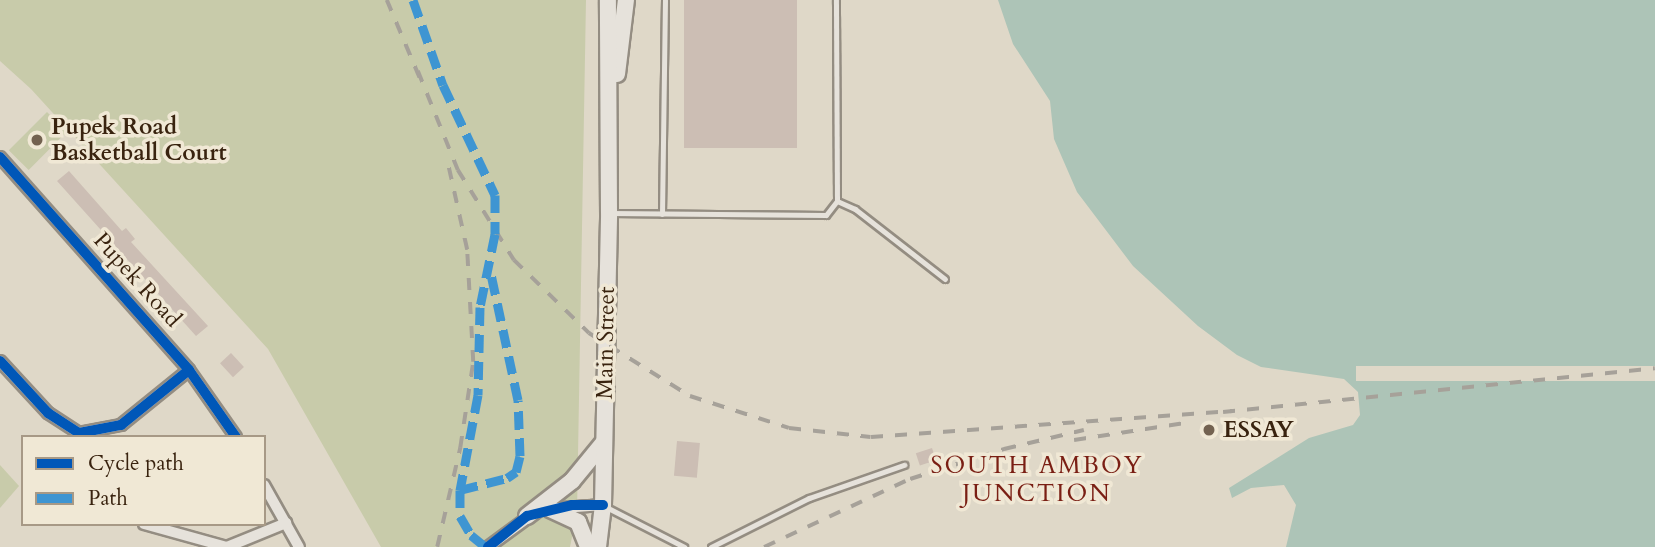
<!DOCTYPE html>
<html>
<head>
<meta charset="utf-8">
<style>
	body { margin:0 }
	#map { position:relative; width:1655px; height:547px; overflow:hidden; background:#dfd8c8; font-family:Cardo,serif }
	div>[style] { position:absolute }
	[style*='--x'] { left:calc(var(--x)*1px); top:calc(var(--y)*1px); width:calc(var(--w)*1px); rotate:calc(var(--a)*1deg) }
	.green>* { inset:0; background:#c8cbaa; transform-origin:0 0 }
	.water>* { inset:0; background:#adc4b7 }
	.pier>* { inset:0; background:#dfd8c8; transform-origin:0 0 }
	.building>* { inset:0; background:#ccbeb4; transform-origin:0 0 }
	.roads { filter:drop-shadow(2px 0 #948d82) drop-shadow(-2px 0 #948d82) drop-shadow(0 2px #948d82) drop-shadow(0 -2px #948d82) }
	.service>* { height:5px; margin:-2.5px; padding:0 2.5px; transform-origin:2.5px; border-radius:2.5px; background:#e6e2db }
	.minor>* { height:10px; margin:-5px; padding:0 5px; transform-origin:5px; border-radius:5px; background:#e6e2db }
	.secondary>* { height:16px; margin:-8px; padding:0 8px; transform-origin:8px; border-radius:8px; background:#e6e2db }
	.rail>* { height:3.5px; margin-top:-1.75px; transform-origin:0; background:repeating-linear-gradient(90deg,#a6a199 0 12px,transparent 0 24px) }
	.quiet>* { height:9px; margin-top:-4.5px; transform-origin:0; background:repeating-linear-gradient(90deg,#3e95d2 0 18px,transparent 0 27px) }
	.cycleway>* { height:10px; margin:-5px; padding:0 5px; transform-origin:5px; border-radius:5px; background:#0057b8 }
	.dots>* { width:19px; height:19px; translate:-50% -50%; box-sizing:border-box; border:4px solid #f0e8d5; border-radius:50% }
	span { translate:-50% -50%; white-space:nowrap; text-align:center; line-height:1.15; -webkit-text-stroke:7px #f0e8d5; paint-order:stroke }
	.poi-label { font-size:23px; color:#39230f; font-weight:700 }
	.left { translate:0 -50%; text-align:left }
	.street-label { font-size:23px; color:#39230f }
	.neighbourhood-label { font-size:24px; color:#7a1f14; letter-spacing:2px }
	.legend { position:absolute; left:21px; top:435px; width:245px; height:91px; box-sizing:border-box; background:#f0e8d5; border:2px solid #a79986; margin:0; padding:9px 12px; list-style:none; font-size:21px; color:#39230f }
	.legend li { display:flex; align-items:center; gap:14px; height:35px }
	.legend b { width:35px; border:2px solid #a79986 }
</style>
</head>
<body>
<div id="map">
	<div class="green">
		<i style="clip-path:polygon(0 0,586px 0,577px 512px,570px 547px,381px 547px,268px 349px,31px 89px,0 61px)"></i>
		<i style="left:47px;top:112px;width:28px;height:54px;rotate:45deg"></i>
		<i style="clip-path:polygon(0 465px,19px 486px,0 508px)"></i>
	</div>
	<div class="water">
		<i style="clip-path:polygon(998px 0,1655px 0,1655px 547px,1286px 547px,1296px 505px,1284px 485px,1251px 488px,1232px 498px,1229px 488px,1309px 438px,1353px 425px,1360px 415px,1358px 392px,1344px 379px,1261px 367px,1237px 355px,1198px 326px,1133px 266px,1077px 192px,1054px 139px,1050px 101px,1013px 44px)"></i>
	</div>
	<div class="pier">
		<i style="left:1655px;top:366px;width:15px;height:299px;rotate:90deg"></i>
	</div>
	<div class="building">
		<i style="left:684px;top:0;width:113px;height:148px"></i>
		<i style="clip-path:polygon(69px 171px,122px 231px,126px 228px,135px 239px,131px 242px,208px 326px,196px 336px,57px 181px)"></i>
		<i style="left:231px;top:353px;width:19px;height:15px;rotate:47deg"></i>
		<i style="left:677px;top:441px;width:23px;height:35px;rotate:5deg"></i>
		<i style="left:932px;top:448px;width:13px;height:17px;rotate:72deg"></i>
		<i style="left:1051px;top:456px;width:10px;height:10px;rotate:73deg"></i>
	</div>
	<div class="roads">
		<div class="service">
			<i style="--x:837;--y:201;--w:20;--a:24"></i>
			<i style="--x:855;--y:209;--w:114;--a:37.9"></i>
			<i style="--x:610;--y:213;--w:216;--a:0.5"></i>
			<i style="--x:826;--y:215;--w:18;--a:-52"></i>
			<i style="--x:837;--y:201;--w:201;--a:-90.3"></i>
			<i style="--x:662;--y:214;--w:214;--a:-89.2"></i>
			<i style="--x:606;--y:507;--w:88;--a:27.1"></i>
			<i style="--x:711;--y:547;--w:110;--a:-26.6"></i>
			<i style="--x:809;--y:498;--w:101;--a:-19.2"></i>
		</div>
		<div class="minor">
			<i style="--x:0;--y:157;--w:285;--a:48.4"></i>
			<i style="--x:189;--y:370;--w:82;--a:55"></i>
			<i style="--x:0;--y:361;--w:71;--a:47.3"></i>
			<i style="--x:48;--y:413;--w:37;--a:33"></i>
			<i style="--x:79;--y:433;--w:43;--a:-10.8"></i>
			<i style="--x:121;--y:425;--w:87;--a:-39"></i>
			<i style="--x:264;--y:485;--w:71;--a:60.6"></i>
			<i style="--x:549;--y:509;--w:54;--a:-4.2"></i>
			<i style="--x:144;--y:524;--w:86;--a:15.5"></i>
			<i style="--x:227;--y:547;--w:64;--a:-22.1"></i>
			<i style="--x:488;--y:547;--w:56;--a:-36.3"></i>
		</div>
		<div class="secondary">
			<i style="--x:617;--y:74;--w:75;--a:-83.1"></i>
			<i style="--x:550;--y:509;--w:31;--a:25"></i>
			<i style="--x:578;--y:522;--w:27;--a:68"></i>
			<i style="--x:527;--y:516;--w:57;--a:-37.9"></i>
			<i style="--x:572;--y:481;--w:50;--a:-50.6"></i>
			<i style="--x:598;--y:547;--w:42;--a:-83.2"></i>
			<i style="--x:603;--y:505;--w:292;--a:-88.8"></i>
			<i style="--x:609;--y:213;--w:213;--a:-90.3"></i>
		</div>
	</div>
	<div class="rail">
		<i style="--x:387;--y:0;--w:85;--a:67.1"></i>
		<i style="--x:418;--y:71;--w:107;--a:68"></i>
		<i style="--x:458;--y:170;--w:106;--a:58.1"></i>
		<i style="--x:514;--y:260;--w:105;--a:44.2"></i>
		<i style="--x:589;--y:333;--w:119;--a:32"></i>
		<i style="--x:690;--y:396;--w:104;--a:17.9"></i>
		<i style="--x:789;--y:428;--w:82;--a:6.3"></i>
		<i style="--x:871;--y:437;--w:362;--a:-4.1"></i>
		<i style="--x:1223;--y:412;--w:434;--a:-5.8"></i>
		<i style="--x:1074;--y:440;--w:112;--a:-8.7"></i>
		<i style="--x:437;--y:547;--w:102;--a:-76.9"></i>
		<i style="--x:460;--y:448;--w:87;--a:-81.4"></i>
		<i style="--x:473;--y:362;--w:112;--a:-93.1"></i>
		<i style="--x:467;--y:250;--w:87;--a:-102.6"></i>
		<i style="--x:764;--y:547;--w:161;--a:-25"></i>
		<i style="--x:910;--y:479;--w:99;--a:-17.7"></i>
		<i style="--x:1004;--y:449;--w:82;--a:-13.4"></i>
	</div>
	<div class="quiet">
		<i style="--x:413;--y:0;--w:90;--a:70.6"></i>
		<i style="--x:443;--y:85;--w:122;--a:64.7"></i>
		<i style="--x:495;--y:195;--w:39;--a:90"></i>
		<i style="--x:495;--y:234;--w:75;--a:101.6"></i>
		<i style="--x:480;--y:307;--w:88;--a:91.3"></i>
		<i style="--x:478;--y:395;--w:97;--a:100.7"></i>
		<i style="--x:460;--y:490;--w:26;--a:90"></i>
		<i style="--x:460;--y:516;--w:22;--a:60"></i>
		<i style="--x:471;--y:535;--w:19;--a:39"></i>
		<i style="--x:460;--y:490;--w:49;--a:-14.3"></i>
		<i style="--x:507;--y:478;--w:11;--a:-34"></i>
		<i style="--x:516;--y:472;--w:16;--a:-76"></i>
		<i style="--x:520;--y:456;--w:56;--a:-92"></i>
		<i style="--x:518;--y:400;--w:134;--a:-102.1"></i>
	</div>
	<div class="cycleway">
		<i style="--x:0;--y:157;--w:285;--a:48.4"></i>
		<i style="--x:189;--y:370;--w:82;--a:55"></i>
		<i style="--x:0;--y:361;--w:71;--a:47.3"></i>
		<i style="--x:48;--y:413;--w:37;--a:33"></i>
		<i style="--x:79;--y:433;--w:43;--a:-10.8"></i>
		<i style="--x:121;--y:425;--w:87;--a:-39"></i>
		<i style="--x:488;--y:547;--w:50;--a:-38.5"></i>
		<i style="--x:527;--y:516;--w:46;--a:-13.7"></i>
		<i style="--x:572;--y:505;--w:31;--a:0"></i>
	</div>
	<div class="dots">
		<i style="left:37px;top:140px;background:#736250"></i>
		<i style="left:1209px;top:430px;background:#736250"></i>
	</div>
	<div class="poi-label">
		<span class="left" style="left:51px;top:140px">Pupek Road<br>Basketball Court</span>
		<span class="left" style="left:1223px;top:430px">ESSAY</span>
	</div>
	<div class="street-label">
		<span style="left:137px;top:280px;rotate:48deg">Pupek Road</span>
		<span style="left:606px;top:343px;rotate:-89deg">Main Street</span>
	</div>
	<div class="neighbourhood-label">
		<span style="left:1037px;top:480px">SOUTH AMBOY<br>JUNCTION</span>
	</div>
	<ul class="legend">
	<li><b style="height:9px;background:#0057b8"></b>Cycle path</li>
	<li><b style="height:9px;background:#3e95d2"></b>Path</li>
	</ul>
</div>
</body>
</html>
